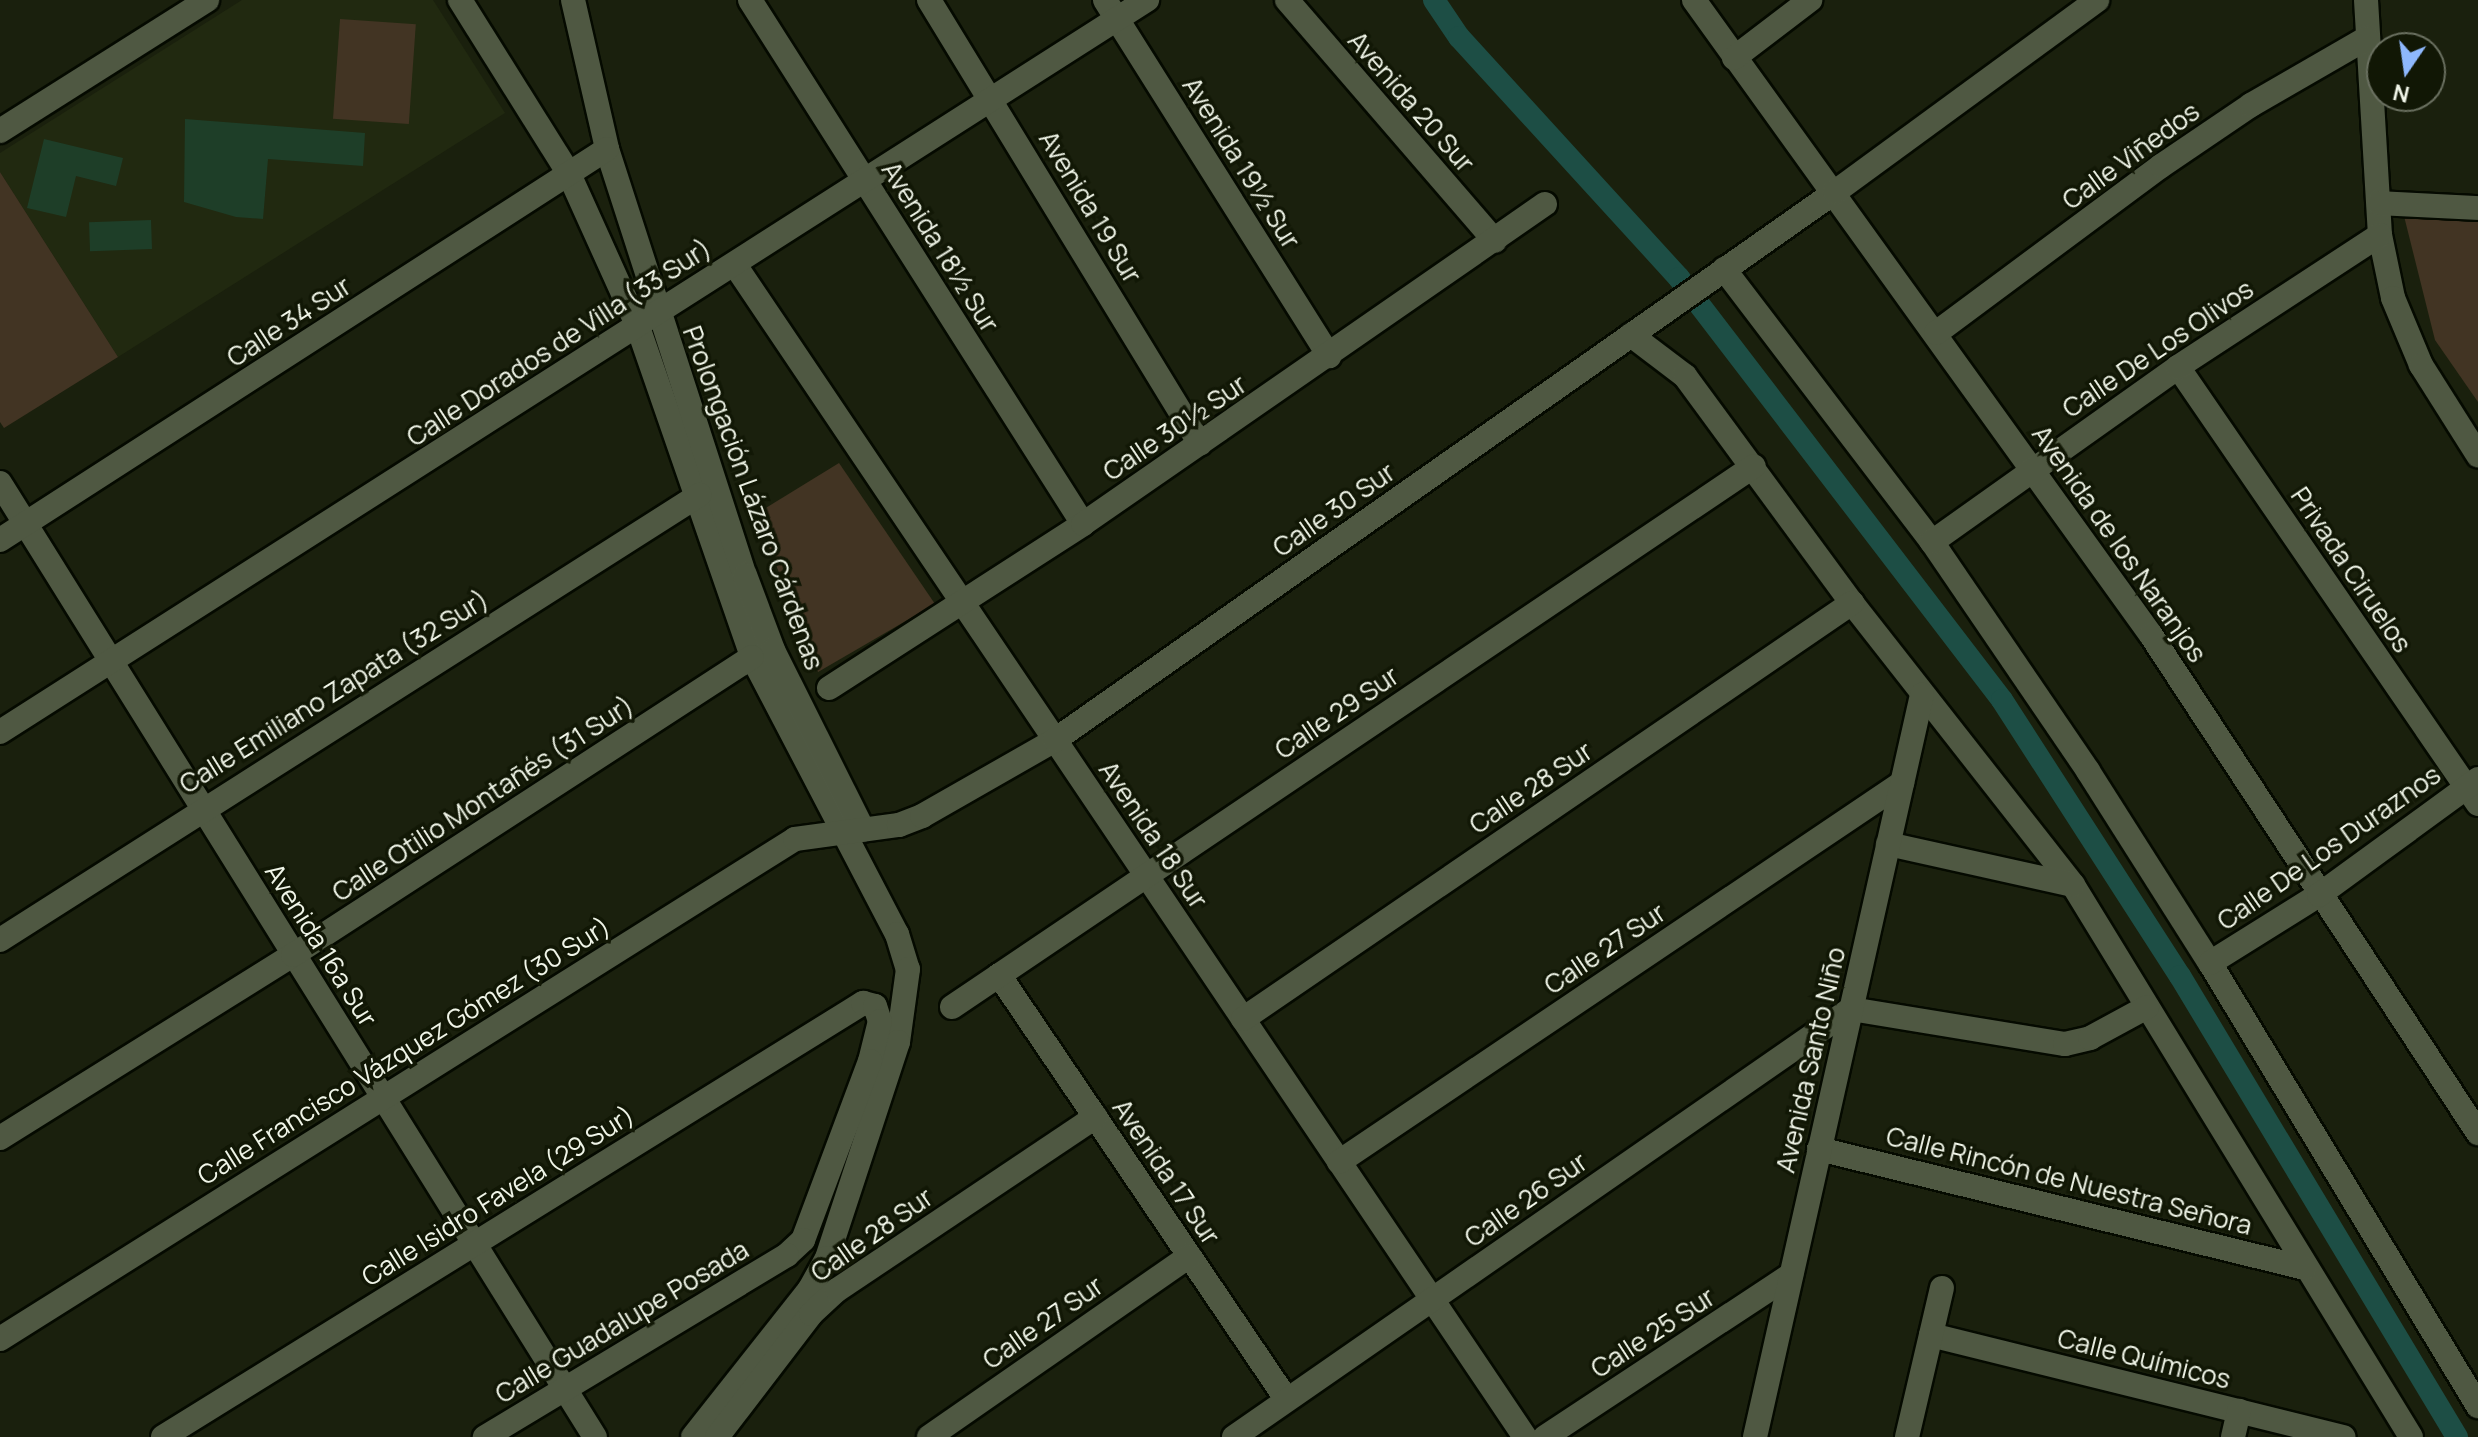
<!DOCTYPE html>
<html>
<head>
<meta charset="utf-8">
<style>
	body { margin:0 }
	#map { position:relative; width:2478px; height:1437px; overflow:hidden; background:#1a200d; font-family:Manrope,sans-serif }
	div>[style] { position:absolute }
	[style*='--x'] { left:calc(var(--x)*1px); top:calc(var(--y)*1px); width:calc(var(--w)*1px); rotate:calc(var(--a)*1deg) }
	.built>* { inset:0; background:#212910 }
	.green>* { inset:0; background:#423423; transform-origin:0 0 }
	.canal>* { height:22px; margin:-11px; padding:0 11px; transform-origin:11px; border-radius:11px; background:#1d4e45 }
	.building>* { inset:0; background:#1e3e28; transform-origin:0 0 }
	.roads { filter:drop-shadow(2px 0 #050a00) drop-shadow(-2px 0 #050a00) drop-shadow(0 2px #050a00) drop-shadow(0 -2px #050a00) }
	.street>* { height:24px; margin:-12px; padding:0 12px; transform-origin:12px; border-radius:12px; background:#4f5842 }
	span { translate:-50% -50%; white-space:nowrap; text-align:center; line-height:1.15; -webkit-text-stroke:7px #111705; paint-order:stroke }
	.street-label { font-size:26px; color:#f0f5e8 }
	.north { position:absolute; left:2366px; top:32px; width:80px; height:80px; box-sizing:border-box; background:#111705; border:2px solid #6a7060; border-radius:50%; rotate:193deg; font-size:22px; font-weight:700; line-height:32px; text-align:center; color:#f0f5e8 }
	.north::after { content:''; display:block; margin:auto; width:28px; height:36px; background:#8eb8fd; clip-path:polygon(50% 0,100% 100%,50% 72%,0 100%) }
</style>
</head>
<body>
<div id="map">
	<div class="built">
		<i style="clip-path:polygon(242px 0,433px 0,505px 113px,118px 357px,0 172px,0 153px)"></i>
	</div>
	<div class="green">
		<i style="left:340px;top:19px;width:76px;height:100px;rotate:4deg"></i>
		<i style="clip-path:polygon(0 172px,118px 357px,4px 428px,0 422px)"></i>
		<i style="clip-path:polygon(2404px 216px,2478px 219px,2478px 402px,2435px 340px)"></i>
		<i style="clip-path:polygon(839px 463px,935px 604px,818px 672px,756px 514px)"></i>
	</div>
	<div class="canal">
		<i style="--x:1434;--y:0;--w:45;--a:56"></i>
		<i style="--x:1459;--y:37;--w:326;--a:47.6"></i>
		<i style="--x:1679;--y:278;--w:531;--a:52.57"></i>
		<i style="--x:2002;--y:700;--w:328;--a:57.2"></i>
		<i style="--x:2180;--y:976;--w:538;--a:59"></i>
	</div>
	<div class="building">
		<i style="clip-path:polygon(185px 119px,365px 133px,363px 166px,268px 159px,263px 219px,236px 217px,184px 202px)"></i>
		<i style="clip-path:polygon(44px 139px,123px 158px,116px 186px,76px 176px,66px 217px,27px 208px)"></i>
		<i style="left:151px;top:220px;width:29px;height:62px;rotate:88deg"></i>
	</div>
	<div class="roads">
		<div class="street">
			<i style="--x:460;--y:0;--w:205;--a:57.9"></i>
			<i style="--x:569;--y:174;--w:168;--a:65.7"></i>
			<i style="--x:638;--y:327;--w:349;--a:70.9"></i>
			<i style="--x:752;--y:657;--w:313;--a:62.4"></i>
			<i style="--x:897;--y:934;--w:37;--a:73"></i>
			<i style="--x:908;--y:969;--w:74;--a:97.8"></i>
			<i style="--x:898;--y:1042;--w:227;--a:108.2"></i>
			<i style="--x:827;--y:1258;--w:37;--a:119"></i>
			<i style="--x:809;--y:1290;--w:187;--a:128.3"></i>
			<i style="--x:573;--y:0;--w:153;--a:77.1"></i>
			<i style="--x:607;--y:149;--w:448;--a:72.1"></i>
			<i style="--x:745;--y:575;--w:80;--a:69.5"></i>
			<i style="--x:773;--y:650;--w:201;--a:63.4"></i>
			<i style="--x:750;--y:0;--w:621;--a:57.56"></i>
			<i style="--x:929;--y:0;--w:520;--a:58.6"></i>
			<i style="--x:1105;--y:0;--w:421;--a:57.8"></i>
			<i style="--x:1287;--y:0;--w:318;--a:49.2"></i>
			<i style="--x:1694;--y:0;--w:782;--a:54.26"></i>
			<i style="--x:2151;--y:635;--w:596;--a:56.71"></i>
			<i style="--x:2366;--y:0;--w:235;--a:86.6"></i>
			<i style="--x:2380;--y:235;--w:64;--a:78.3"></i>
			<i style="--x:2393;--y:298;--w:73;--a:67.3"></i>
			<i style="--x:2421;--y:365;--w:107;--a:57.7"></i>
			<i style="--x:1734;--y:58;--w:96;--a:-37.3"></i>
			<i style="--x:0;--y:131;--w:245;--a:-32.3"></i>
			<i style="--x:2379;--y:203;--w:99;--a:2.9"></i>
			<i style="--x:735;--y:265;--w:1413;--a:56.02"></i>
			<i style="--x:1724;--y:269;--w:343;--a:52.7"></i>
			<i style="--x:1932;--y:542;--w:277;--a:55.7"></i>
			<i style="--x:2088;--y:771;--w:227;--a:57.6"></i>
			<i style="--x:2210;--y:963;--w:518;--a:58.83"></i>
			<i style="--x:1936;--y:333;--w:280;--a:-36.6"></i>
			<i style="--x:2161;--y:166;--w:109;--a:-34.1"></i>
			<i style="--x:2251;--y:105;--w:134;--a:-30"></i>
			<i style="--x:1631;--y:335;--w:68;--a:37.2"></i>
			<i style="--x:1685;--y:376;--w:282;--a:53.7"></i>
			<i style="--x:1852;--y:603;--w:358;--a:51.9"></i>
			<i style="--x:2073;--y:885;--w:647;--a:58.52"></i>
			<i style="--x:2178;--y:367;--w:530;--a:55.53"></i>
			<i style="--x:0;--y:483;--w:1124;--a:58.05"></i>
			<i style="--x:0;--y:540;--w:722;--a:-32.79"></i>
			<i style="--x:1932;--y:542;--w:302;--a:-35.4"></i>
			<i style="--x:2178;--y:367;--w:241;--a:-33.2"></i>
			<i style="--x:829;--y:688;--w:302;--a:-32.8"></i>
			<i style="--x:1083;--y:524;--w:562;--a:-34.71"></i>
			<i style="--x:0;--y:732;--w:1361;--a:-32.55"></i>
			<i style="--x:1888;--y:844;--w:189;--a:12.5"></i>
			<i style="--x:0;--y:940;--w:829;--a:-32.48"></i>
			<i style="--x:2210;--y:963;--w:128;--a:-32"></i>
			<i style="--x:2319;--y:895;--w:197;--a:-36.1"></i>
			<i style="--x:999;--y:975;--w:513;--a:55.88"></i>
			<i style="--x:952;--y:1007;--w:967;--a:-34"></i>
			<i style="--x:1243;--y:1019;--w:738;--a:-34.34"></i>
			<i style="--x:0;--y:1138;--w:345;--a:-32"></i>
			<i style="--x:293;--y:955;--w:547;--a:-32.99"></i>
			<i style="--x:1819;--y:1149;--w:500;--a:13.76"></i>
			<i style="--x:1339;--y:1162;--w:679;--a:-33.95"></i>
			<i style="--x:1931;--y:1335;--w:425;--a:13.9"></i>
			<i style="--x:0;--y:1339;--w:939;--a:-32.17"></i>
			<i style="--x:795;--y:839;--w:105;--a:-7.7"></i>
			<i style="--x:899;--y:825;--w:25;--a:-21"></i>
			<i style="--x:922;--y:816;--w:153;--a:-29.7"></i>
			<i style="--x:1055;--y:740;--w:953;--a:-35.09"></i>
			<i style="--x:1835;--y:192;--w:325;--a:-36.2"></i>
			<i style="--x:163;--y:1437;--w:824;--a:-31.8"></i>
			<i style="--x:863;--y:1003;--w:12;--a:14"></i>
			<i style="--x:875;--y:1006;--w:16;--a:72"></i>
			<i style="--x:880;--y:1021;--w:41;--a:104"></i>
			<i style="--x:870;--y:1061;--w:191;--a:110.5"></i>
			<i style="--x:803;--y:1240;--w:22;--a:137"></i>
			<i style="--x:787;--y:1255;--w:353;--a:148.9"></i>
			<i style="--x:717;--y:1437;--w:155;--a:-52.6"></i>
			<i style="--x:811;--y:1314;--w:35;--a:-43"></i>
			<i style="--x:837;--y:1290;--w:311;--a:-33.8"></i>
			<i style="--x:929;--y:1437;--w:317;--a:-34.8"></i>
			<i style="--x:1234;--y:1437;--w:751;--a:-34.75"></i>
			<i style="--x:1851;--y:1009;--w:217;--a:9.3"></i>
			<i style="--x:2065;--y:1044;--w:26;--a:-13"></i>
			<i style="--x:2090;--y:1038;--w:65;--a:-28.5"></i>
			<i style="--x:1545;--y:1437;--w:295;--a:-33.4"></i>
			<i style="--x:1755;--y:1437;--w:761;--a:-77.32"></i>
			<i style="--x:1907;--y:1437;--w:153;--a:-76.8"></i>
			<i style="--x:2233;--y:1437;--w:27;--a:-77"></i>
		</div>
	</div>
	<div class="street-label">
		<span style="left:1411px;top:102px;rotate:49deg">Avenida 20 Sur</span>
		<span style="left:2131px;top:156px;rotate:-36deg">Calle Viñedos</span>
		<span style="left:1241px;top:163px;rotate:58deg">Avenida 19½ Sur</span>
		<span style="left:1090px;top:207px;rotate:59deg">Avenida 19 Sur</span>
		<span style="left:940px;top:247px;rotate:58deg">Avenida 18½ Sur</span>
		<span style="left:289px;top:322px;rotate:-33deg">Calle 34 Sur</span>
		<span style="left:559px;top:343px;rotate:-33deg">Calle Dorados de Villa (33 Sur)</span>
		<span style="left:2158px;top:349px;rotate:-34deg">Calle De Los Olivos</span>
		<span style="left:1175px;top:428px;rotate:-34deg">Calle 30½ Sur</span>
		<span style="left:753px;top:498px;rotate:70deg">Prolongación Lázaro Cárdenas</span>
		<span style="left:1334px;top:510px;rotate:-35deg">Calle 30 Sur</span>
		<span style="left:2119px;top:544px;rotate:55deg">Avenida de los Naranjos</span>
		<span style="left:2351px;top:570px;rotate:56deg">Privada Ciruelos</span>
		<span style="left:334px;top:692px;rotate:-32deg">Calle Emiliano Zapata (32 Sur)</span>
		<span style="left:1337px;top:713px;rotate:-34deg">Calle 29 Sur</span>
		<span style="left:1531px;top:788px;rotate:-34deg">Calle 28 Sur</span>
		<span style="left:483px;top:799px;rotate:-33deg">Calle Otilio Montañés (31 Sur)</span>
		<span style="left:1153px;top:835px;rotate:56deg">Avenida 18 Sur</span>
		<span style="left:2329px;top:848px;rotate:-35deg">Calle De Los Duraznos</span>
		<span style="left:321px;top:945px;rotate:58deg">Avenida 16a Sur</span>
		<span style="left:1605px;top:949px;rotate:-34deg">Calle 27 Sur</span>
		<span style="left:404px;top:1051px;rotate:-32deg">Calle Francisco Vázquez Gómez (30 Sur)</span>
		<span style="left:1811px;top:1060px;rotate:-77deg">Avenida Santo Niño</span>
		<span style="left:1166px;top:1172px;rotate:56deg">Avenida 17 Sur</span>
		<span style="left:2069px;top:1181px;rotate:14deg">Calle Rincón de Nuestra Señora</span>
		<span style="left:498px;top:1196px;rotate:-32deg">Calle Isidro Favela (29 Sur)</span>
		<span style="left:1526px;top:1200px;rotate:-35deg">Calle 26 Sur</span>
		<span style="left:872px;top:1235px;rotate:-35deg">Calle 28 Sur</span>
		<span style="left:622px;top:1322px;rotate:-31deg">Calle Guadalupe Posada</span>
		<span style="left:1043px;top:1323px;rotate:-35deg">Calle 27 Sur</span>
		<span style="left:1653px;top:1333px;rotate:-33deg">Calle 25 Sur</span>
		<span style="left:2144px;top:1359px;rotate:14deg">Calle Químicos</span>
	</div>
	<div class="north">N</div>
</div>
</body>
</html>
